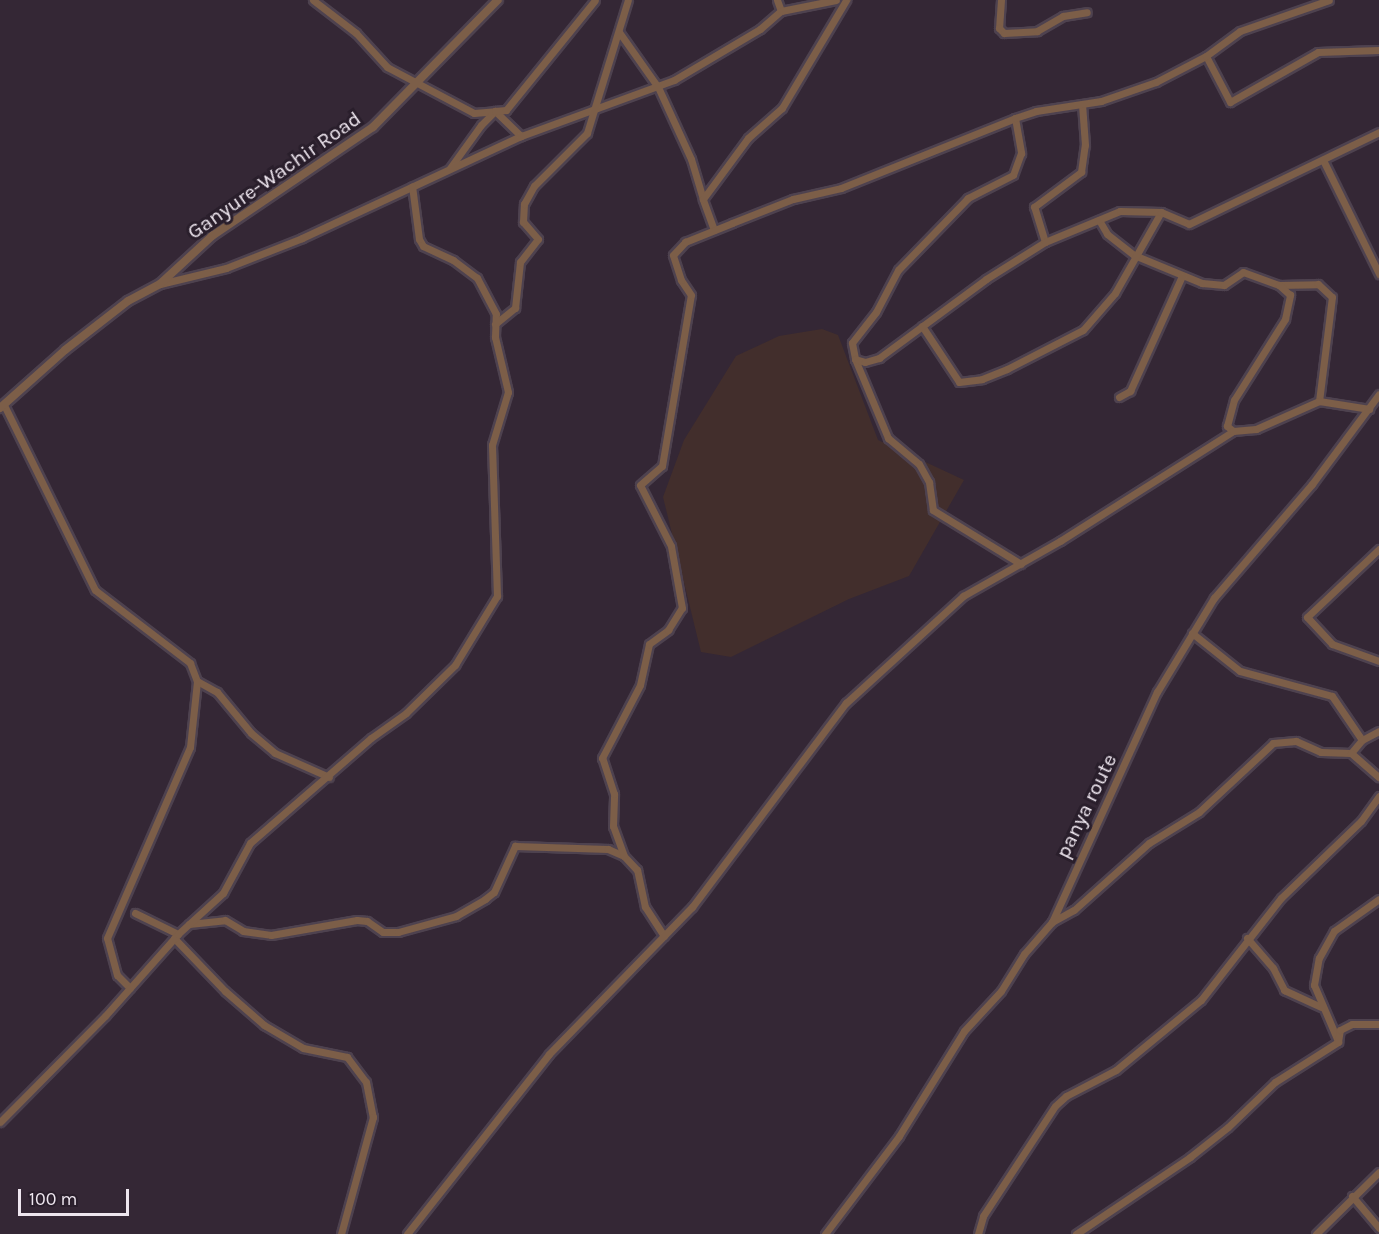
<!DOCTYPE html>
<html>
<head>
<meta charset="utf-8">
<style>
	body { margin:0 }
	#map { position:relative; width:1379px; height:1234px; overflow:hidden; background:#342735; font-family:Karla,sans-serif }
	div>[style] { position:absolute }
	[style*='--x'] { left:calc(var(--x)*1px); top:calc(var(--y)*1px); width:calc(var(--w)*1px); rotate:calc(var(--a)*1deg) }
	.education>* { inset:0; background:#422e2c }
	.roads { filter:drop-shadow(2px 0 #4e424f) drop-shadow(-2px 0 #4e424f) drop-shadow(0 2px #4e424f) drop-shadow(0 -2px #4e424f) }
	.minor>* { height:7px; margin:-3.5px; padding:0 3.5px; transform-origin:3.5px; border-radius:3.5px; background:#7c5e48 }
	.tertiary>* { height:8px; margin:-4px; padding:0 4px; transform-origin:4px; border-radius:4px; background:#7c5e48 }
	span { translate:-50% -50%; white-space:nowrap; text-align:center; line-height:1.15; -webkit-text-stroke:6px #291e2b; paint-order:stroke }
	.street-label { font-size:21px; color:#eee6ef }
	.scale { position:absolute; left:18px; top:1189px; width:111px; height:27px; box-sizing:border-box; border:3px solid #eee6ef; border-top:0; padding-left:8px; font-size:18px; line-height:21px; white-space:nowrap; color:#eee6ef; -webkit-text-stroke:4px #291e2b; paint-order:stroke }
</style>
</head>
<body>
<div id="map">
	<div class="education">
		<i style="clip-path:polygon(822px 329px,838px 335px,878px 440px,964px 480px,909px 576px,849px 599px,731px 657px,701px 652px,663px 497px,684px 440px,736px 356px,779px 336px)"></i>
	</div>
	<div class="roads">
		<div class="minor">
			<i style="--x:313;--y:0;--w:54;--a:37.5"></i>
			<i style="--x:356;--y:33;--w:46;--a:47.6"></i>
			<i style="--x:387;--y:67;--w:98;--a:27.9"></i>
			<i style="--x:474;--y:113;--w:21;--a:-5"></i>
			<i style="--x:495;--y:111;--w:36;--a:44"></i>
			<i style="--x:777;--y:0;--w:12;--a:70"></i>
			<i style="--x:1001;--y:0;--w:28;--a:94"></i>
			<i style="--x:999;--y:28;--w:7;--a:45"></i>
			<i style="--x:1004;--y:33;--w:33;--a:-3"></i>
			<i style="--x:1037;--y:31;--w:30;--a:-30"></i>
			<i style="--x:1063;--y:16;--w:24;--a:-9"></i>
			<i style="--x:619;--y:32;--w:67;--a:54.7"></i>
			<i style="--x:658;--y:87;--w:79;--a:65.4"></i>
			<i style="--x:691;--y:159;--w:42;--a:73.3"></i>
			<i style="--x:1206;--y:56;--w:52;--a:62.4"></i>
			<i style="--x:1230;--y:102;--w:101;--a:-29.6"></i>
			<i style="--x:1318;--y:52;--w:61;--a:-1.9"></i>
			<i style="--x:1015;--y:118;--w:36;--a:80"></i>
			<i style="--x:1021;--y:153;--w:23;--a:110"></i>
			<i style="--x:1013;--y:175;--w:51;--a:152.9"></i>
			<i style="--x:968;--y:198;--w:100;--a:134.2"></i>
			<i style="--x:898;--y:270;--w:47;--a:117.6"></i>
			<i style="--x:876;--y:312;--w:39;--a:128"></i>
			<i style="--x:852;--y:343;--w:16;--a:79"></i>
			<i style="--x:855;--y:359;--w:86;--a:67.3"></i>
			<i style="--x:888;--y:438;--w:40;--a:40"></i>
			<i style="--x:919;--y:464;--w:21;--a:61"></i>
			<i style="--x:929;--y:482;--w:28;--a:82"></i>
			<i style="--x:933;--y:510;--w:103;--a:31.5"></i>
			<i style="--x:1324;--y:162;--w:125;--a:63.8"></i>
			<i style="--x:450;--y:168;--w:53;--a:-54.2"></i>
			<i style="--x:481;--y:125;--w:20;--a:-45"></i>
			<i style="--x:495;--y:111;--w:11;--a:-5"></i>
			<i style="--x:506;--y:110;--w:141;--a:-51"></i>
			<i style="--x:1099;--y:220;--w:16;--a:60"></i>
			<i style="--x:1107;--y:234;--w:34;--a:38"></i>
			<i style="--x:1134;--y:255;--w:74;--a:22.4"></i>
			<i style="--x:1202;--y:283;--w:22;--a:5"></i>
			<i style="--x:1224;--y:285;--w:23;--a:-34"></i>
			<i style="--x:1243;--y:272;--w:38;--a:20"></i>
			<i style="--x:1279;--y:285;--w:39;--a:-1"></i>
			<i style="--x:1318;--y:284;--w:19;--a:43"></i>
			<i style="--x:1332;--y:297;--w:105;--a:97.1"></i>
			<i style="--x:714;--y:230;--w:33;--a:-110"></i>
			<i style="--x:703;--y:199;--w:76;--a:-53.6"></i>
			<i style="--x:748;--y:138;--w:45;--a:-41.4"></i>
			<i style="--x:782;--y:108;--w:126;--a:-59.3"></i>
			<i style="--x:1045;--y:242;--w:37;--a:-107"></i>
			<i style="--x:1034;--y:207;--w:59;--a:-36.7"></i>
			<i style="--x:1081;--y:172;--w:27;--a:-82"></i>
			<i style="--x:1085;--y:145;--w:41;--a:-94.2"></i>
			<i style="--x:160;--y:284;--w:68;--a:-13.6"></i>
			<i style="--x:226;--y:268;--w:82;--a:-21.5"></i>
			<i style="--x:302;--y:238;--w:242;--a:-25"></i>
			<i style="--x:521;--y:136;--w:163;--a:-20.1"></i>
			<i style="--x:674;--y:80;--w:100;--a:-30.7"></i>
			<i style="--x:760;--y:29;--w:28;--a:-41"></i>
			<i style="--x:781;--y:11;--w:56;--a:-11.3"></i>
			<i style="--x:495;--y:324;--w:26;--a:-39"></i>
			<i style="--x:515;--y:308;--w:46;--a:-83.8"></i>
			<i style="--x:520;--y:262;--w:29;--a:-52"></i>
			<i style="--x:538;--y:239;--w:23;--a:-131"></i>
			<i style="--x:523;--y:222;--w:18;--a:-87"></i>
			<i style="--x:524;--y:204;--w:21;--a:-61"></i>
			<i style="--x:534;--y:186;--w:75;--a:-45"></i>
			<i style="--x:587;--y:133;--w:139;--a:-72.9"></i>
			<i style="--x:922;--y:326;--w:67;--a:56.5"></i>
			<i style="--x:959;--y:382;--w:23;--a:-7"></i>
			<i style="--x:982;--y:379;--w:27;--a:-22"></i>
			<i style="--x:1007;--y:369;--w:85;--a:-27.2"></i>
			<i style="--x:1083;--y:330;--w:49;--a:-49.1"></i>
			<i style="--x:1115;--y:293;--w:93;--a:-60.4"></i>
			<i style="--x:855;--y:359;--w:10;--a:17"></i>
			<i style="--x:865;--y:362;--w:15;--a:-16"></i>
			<i style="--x:879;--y:358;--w:133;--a:-36.4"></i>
			<i style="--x:986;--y:279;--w:70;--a:-32.1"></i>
			<i style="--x:1045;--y:242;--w:81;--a:-22.5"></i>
			<i style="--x:1120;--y:211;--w:41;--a:1.4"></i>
			<i style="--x:1161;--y:212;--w:30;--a:23"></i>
			<i style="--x:1189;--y:224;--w:211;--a:-25.8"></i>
			<i style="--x:1119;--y:397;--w:13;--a:-29"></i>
			<i style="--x:1130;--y:391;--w:126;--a:-65.7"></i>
			<i style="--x:4;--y:405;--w:206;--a:63.8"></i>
			<i style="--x:95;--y:590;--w:120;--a:37.5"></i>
			<i style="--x:190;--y:663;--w:19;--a:69"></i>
			<i style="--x:197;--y:681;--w:23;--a:29"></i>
			<i style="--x:217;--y:692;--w:53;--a:50.3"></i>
			<i style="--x:251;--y:733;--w:31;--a:40"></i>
			<i style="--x:275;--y:753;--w:59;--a:24"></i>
			<i style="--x:1233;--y:431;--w:8;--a:-140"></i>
			<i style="--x:1227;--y:426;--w:27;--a:-75"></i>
			<i style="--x:1234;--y:400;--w:96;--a:-57.8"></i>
			<i style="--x:1285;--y:319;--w:25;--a:-78"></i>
			<i style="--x:1290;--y:295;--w:15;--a:-138"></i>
			<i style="--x:1379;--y:549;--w:99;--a:136.6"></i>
			<i style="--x:1307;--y:617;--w:37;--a:47"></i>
			<i style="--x:1332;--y:644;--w:50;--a:19.9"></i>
			<i style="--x:1192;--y:633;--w:61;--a:38.4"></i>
			<i style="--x:1240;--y:671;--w:95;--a:15.2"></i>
			<i style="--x:1332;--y:696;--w:53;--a:55.7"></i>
			<i style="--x:1351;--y:753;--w:17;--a:-50"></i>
			<i style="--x:1362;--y:740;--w:19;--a:-28"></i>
			<i style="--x:135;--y:913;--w:48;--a:26"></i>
			<i style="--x:1052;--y:922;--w:25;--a:-29"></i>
			<i style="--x:1074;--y:910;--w:101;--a:-41.8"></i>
			<i style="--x:1149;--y:843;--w:59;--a:-31.8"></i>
			<i style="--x:1199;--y:812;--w:101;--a:-43"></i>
			<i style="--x:1273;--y:743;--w:23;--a:-5"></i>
			<i style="--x:1296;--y:741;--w:27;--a:24"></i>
			<i style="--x:1321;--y:752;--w:30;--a:2"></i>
			<i style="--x:1351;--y:753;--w:37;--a:41"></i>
			<i style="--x:189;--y:924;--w:36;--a:-6"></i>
			<i style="--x:225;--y:920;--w:21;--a:31"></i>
			<i style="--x:243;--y:931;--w:28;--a:8"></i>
			<i style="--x:271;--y:935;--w:87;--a:-9.9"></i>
			<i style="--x:357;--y:920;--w:10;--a:6"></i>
			<i style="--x:367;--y:921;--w:19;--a:35"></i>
			<i style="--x:383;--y:932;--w:15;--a:0"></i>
			<i style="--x:398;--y:932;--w:60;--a:-15.4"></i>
			<i style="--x:456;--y:916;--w:34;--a:-30"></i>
			<i style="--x:485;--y:899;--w:11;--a:-38"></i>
			<i style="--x:494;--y:892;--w:51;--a:-65.5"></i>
			<i style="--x:515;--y:846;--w:93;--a:1.8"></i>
			<i style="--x:608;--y:849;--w:17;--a:24"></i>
			<i style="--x:664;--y:936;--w:35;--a:-123"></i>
			<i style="--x:645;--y:907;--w:38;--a:-102"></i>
			<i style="--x:637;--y:870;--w:19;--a:-133"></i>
			<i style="--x:624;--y:856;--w:32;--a:-110"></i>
			<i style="--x:613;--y:826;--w:32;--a:-88"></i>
			<i style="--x:614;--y:794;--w:38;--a:-108"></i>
			<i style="--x:602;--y:758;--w:82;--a:-62.5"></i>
			<i style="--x:640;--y:685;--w:42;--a:-77.6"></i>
			<i style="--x:649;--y:644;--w:24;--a:-36"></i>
			<i style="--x:668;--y:630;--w:26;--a:-58"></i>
			<i style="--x:682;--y:608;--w:63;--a:-100.1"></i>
			<i style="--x:671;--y:546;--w:68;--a:-116.9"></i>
			<i style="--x:640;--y:485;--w:29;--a:-41"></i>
			<i style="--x:662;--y:466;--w:173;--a:-80.4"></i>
			<i style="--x:691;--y:295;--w:18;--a:-124"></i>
			<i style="--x:681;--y:280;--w:26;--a:-108"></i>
			<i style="--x:673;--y:255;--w:18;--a:-47"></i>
			<i style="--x:685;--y:242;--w:51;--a:-22"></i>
			<i style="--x:732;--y:223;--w:66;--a:-21.5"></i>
			<i style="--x:793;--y:199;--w:49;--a:-12.9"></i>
			<i style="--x:841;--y:188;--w:188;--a:-21.9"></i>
			<i style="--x:1015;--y:118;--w:22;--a:-18"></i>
			<i style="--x:1036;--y:111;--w:66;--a:-8.7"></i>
			<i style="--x:1101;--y:101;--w:58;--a:-19.1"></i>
			<i style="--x:1156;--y:82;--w:56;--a:-27.5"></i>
			<i style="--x:1206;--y:56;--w:42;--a:-36.3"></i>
			<i style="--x:1240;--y:31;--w:94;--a:-19.2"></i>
			<i style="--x:174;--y:938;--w:74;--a:46.1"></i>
			<i style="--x:225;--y:991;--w:52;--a:41.1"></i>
			<i style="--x:264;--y:1025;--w:45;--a:30.5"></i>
			<i style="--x:303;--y:1048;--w:45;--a:11.6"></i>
			<i style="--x:347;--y:1057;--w:31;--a:53"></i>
			<i style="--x:366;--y:1082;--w:36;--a:79"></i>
			<i style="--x:373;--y:1117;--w:121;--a:105.3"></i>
			<i style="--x:1247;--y:938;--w:40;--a:49"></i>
			<i style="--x:1273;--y:968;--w:25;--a:63"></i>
			<i style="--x:1284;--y:990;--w:41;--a:24.7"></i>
			<i style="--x:130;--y:988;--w:18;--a:-135"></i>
			<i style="--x:117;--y:975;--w:38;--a:-105"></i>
			<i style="--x:107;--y:938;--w:208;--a:-66.5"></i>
			<i style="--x:190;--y:747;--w:66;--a:-83.9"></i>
			<i style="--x:1338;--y:1041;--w:61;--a:-113.2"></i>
			<i style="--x:1314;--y:985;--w:27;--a:-80"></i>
			<i style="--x:1319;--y:958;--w:31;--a:-61"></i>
			<i style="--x:1334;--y:931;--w:55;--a:-35.4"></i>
			<i style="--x:0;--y:1122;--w:149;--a:-45.3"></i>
			<i style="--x:105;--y:1016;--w:110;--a:-48.3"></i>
			<i style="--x:178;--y:934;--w:61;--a:-42.3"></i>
			<i style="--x:223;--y:893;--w:57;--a:-61.6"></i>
			<i style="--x:250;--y:843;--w:160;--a:-41"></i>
			<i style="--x:371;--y:738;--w:43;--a:-35.5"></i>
			<i style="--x:406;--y:713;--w:69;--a:-44.4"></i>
			<i style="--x:455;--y:665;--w:81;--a:-58.7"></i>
			<i style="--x:497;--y:596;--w:151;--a:-91.9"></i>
			<i style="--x:492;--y:445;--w:55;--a:-73.2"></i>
			<i style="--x:508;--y:392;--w:57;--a:-103.3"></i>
			<i style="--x:495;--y:337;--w:23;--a:-88"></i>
			<i style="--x:496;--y:314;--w:41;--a:-117.8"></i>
			<i style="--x:477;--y:278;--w:30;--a:-143"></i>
			<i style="--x:453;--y:260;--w:33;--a:-155"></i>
			<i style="--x:423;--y:246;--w:8;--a:-120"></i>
			<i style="--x:419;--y:239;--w:53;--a:-97.5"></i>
			<i style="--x:1352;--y:1196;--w:42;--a:49.8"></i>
			<i style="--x:407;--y:1234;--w:229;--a:-51.7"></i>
			<i style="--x:549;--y:1054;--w:205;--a:-45.8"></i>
			<i style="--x:692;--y:907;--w:256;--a:-53"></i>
			<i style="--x:846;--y:703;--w:159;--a:-42.4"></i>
			<i style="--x:963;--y:596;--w:112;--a:-29.6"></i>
			<i style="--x:1060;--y:541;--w:205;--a:-32.4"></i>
			<i style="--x:1233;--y:431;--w:23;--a:-5"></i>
			<i style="--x:1256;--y:429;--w:69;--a:-24"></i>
			<i style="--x:1319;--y:401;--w:51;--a:9.1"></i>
			<i style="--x:825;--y:1234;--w:123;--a:-52.9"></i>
			<i style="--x:899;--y:1136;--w:123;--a:-58.2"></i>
			<i style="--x:964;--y:1031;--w:54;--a:-47.2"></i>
			<i style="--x:1001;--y:991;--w:44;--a:-58.1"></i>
			<i style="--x:1024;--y:954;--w:43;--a:-48.8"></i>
			<i style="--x:1052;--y:922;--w:253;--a:-65.5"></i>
			<i style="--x:1157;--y:692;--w:110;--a:-58.8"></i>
			<i style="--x:1214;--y:598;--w:150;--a:-49.3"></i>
			<i style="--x:1312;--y:484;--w:112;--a:-53.3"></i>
			<i style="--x:978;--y:1234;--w:19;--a:-74"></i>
			<i style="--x:983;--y:1216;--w:131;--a:-56.8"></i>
			<i style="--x:1055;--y:1106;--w:15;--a:-42"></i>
			<i style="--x:1066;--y:1096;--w:56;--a:-27.5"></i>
			<i style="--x:1116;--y:1070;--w:110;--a:-39.5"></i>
			<i style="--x:1201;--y:1000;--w:130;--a:-51.9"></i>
			<i style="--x:1281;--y:898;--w:111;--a:-43.9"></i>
			<i style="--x:1361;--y:821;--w:31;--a:-54"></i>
			<i style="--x:1076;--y:1234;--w:138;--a:-34"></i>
			<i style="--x:1190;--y:1157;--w:48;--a:-38.3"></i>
			<i style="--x:1228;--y:1127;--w:65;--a:-43.8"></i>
			<i style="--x:1275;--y:1082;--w:75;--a:-32.4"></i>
			<i style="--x:1338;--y:1042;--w:12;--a:-81"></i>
			<i style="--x:1340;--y:1030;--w:13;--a:-27"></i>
			<i style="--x:1352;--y:1024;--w:27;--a:0"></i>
			<i style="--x:1316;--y:1234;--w:88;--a:-44.5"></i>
		</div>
		<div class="tertiary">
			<i style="--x:0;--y:408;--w:87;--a:-41.7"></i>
			<i style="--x:65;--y:350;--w:80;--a:-37.9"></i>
			<i style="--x:128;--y:301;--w:36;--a:-28"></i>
			<i style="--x:160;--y:284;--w:71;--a:-42.7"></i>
			<i style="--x:212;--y:236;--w:194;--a:-34.1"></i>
			<i style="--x:373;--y:127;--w:178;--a:-45.5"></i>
		</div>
	</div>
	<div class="street-label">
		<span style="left:274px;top:175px;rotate:-35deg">Ganyure-Wachir Road</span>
		<span style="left:1086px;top:806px;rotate:-64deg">panya route</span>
	</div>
	<div class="scale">100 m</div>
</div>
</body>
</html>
